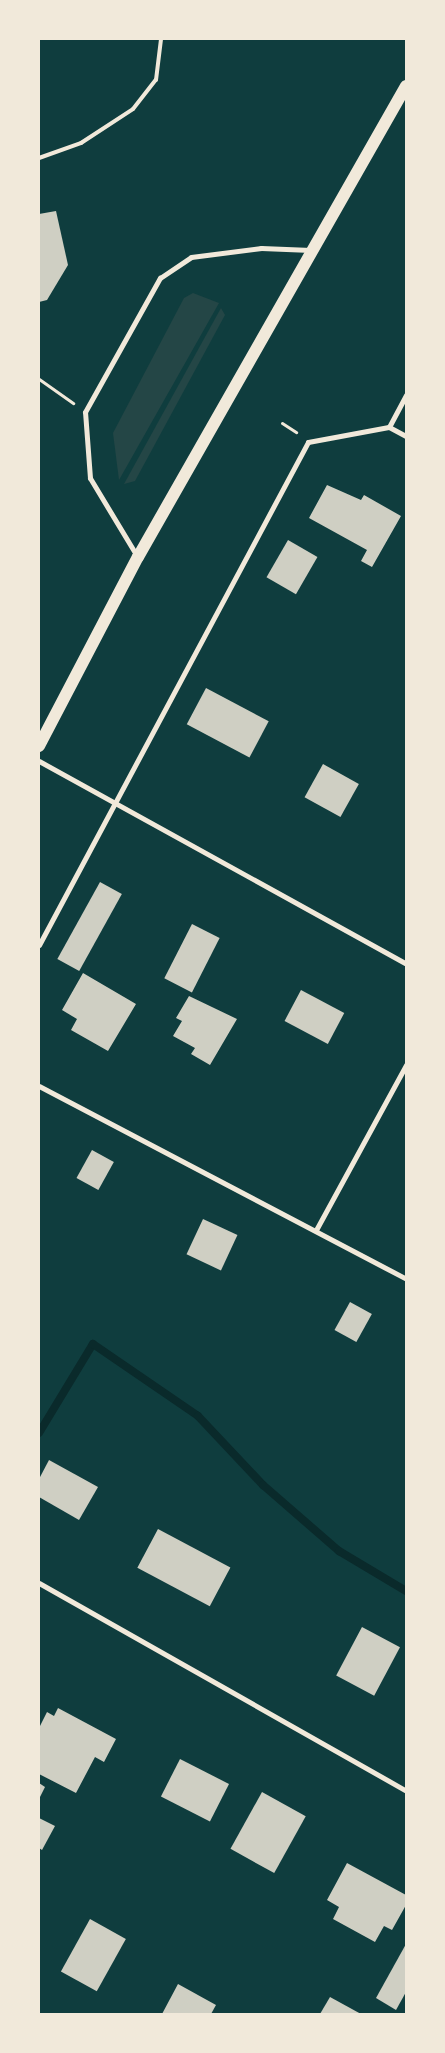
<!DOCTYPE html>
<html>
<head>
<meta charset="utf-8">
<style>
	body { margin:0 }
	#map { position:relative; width:445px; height:2053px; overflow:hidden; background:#0f3d3e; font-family:Ubuntu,sans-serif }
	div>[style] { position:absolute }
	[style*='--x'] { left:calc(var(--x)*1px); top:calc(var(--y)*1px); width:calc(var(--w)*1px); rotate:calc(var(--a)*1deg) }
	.green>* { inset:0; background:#244646 }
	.stream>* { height:8px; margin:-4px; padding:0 4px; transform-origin:4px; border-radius:4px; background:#0a2a2b }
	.building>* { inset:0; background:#cfcfc3; transform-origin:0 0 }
	.path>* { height:3px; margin:-1.5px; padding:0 1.5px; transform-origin:1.5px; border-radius:1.5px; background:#f1e9da }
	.service>* { height:4px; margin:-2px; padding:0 2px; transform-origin:2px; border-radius:2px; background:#f1e9da }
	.minor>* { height:5px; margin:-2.5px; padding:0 2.5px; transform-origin:2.5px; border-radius:2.5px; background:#f1e9da }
	.primary>* { height:12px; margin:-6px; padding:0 6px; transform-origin:6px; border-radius:6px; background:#f1e9da }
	span { translate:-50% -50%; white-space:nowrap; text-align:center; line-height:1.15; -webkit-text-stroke:4px #f1e9da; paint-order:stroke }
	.frame { position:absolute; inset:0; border:40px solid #f1e9da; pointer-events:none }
</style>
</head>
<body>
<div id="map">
	<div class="green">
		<i style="clip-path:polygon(193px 293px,219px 303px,119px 480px,113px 433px,184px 298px)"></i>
		<i style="clip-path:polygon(221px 308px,225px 315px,135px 481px,124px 484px)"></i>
	</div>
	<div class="stream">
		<i style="--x:39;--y:1433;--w:104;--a:-58.8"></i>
		<i style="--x:93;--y:1344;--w:127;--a:34.4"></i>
		<i style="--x:198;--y:1416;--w:95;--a:46.7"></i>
		<i style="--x:263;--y:1485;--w:101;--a:41"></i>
		<i style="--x:339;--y:1551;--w:78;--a:30.8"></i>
	</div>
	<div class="building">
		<i style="clip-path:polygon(56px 211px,68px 265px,47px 300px,39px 302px,39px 214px)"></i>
		<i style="clip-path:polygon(327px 485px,361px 500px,364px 495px,401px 516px,372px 567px,361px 561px,367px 550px,309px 518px)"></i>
		<i style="left:288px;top:540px;width:34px;height:43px;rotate:30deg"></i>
		<i style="left:206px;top:688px;width:71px;height:41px;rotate:28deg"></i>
		<i style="left:323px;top:764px;width:41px;height:38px;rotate:29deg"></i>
		<i style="left:100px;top:882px;width:25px;height:88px;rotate:29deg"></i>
		<i style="left:192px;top:924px;width:31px;height:61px;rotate:27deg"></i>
		<i style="clip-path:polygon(83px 973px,136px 1004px,108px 1051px,71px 1030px,77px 1019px,62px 1010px)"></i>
		<i style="left:301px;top:990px;width:49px;height:35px;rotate:28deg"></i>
		<i style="clip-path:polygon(189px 996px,237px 1019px,210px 1065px,191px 1054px,195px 1048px,173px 1036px,182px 1021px,176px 1018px)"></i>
		<i style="left:92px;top:1150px;width:25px;height:32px;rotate:29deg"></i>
		<i style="left:203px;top:1219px;width:38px;height:39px;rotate:25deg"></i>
		<i style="left:350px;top:1302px;width:25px;height:32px;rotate:29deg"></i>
		<i style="clip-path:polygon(49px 1460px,98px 1487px,79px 1520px,39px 1497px,39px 1479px)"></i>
		<i style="left:158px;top:1529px;width:82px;height:44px;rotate:28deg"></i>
		<i style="left:362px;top:1627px;width:43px;height:55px;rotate:28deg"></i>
		<i style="clip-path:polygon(58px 1708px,116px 1739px,104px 1762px,95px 1757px,76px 1793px,39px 1774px,39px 1728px,47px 1712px,54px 1716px)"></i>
		<i style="left:180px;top:1759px;width:55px;height:42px;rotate:27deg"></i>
		<i style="clip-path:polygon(39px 1783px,45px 1787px,39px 1799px)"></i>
		<i style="left:262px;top:1792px;width:50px;height:65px;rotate:29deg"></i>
		<i style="clip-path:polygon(39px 1818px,55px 1826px,42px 1850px,39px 1848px)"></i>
		<i style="clip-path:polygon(347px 1863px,406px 1895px,406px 1905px,392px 1930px,384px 1926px,375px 1942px,333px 1919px,339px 1907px,327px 1900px)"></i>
		<i style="left:90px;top:1919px;width:41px;height:60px;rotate:29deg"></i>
		<i style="clip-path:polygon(406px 1944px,406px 1992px,396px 2010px,376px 1998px)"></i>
		<i style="clip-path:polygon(178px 1984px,216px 2005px,211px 2014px,162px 2014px)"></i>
		<i style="clip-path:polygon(330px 1997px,361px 2014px,320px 2014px)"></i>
	</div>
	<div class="path">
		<i style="--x:39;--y:379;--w:42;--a:35.2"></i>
		<i style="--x:282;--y:423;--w:17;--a:33"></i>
	</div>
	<div class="service">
		<i style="--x:39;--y:158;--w:45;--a:-19.7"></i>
		<i style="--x:81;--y:143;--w:62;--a:-33.2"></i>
		<i style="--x:133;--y:109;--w:37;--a:-52"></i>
		<i style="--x:156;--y:80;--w:41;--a:-83"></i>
	</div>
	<div class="minor">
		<i style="--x:389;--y:427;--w:19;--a:28"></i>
		<i style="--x:137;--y:556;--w:91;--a:-121.1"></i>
		<i style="--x:90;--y:478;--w:66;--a:-94.3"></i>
		<i style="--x:85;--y:412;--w:154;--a:-60.8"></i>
		<i style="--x:160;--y:278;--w:37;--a:-34"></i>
		<i style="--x:191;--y:257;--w:71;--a:-7.3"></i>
		<i style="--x:261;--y:248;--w:50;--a:2.3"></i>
		<i style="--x:39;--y:761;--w:419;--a:28.9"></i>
		<i style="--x:39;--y:945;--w:570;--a:-61.86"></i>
		<i style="--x:308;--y:442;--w:82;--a:-10.5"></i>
		<i style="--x:389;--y:427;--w:36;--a:-62"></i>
		<i style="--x:39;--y:1086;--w:415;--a:27.7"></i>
		<i style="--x:316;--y:1230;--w:188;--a:-61.4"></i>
		<i style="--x:39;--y:1583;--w:422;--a:29.5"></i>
	</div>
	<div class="primary">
		<i style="--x:39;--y:746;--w:213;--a:-62.4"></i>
		<i style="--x:138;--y:557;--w:542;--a:-60.36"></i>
	</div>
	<div class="frame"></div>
</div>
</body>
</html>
